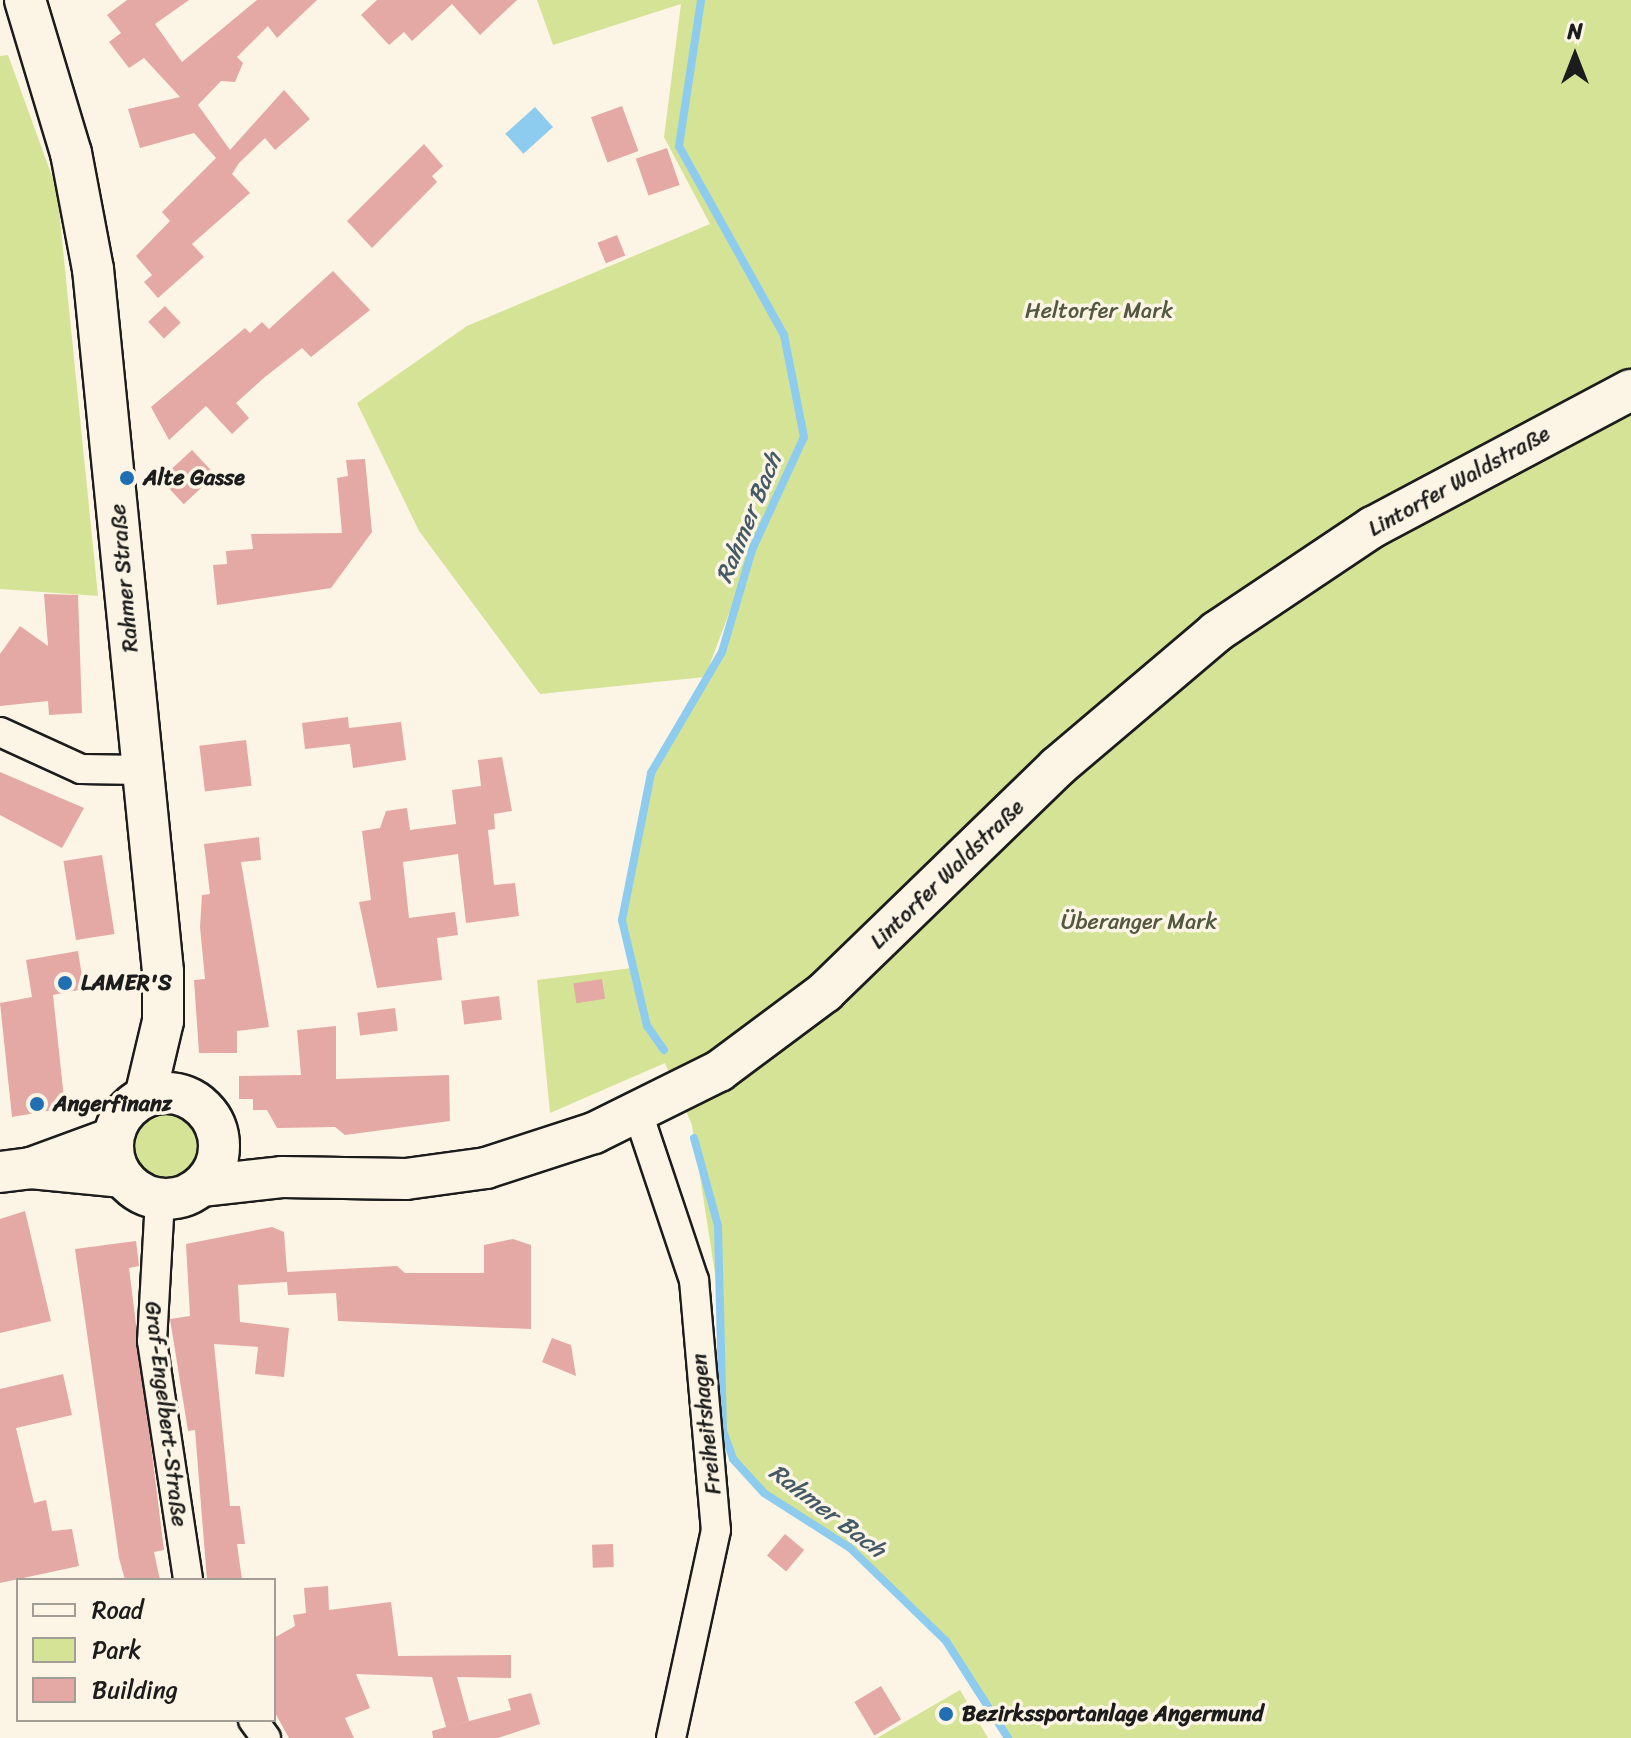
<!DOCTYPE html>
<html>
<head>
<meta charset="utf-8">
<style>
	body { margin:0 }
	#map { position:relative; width:1631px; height:1738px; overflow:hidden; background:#fcf5e5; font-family:Sriracha,sans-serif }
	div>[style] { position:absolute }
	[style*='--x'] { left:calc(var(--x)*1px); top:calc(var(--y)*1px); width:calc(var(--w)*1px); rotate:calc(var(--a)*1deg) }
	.green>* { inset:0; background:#d4e396 }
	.round { border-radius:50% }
	.water>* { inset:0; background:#8dccee; transform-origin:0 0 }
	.stream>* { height:8px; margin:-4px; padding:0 4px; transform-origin:4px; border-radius:4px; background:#8dccee }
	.building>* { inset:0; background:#e4a9a4; transform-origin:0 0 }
	.roads { filter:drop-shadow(2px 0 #1c1c1c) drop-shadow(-2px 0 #1c1c1c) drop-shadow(0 2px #1c1c1c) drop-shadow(0 -2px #1c1c1c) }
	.minor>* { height:28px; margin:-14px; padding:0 14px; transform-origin:14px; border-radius:14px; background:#fcf5e5 }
	.secondary>* { height:40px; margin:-20px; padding:0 20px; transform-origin:20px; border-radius:20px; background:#fcf5e5 }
	.secondary>.ring { margin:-20px; padding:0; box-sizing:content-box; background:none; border:40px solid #fcf5e5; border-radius:50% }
	.dots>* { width:22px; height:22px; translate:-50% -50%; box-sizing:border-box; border:4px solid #fcf5e5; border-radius:50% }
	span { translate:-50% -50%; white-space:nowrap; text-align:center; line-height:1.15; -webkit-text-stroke:7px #fcf5e5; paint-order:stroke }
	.park-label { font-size:22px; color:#535841 }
	.poi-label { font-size:22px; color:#1c1c1c; font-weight:700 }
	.left { translate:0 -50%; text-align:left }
	.street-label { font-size:22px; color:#1c1c1c }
	.water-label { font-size:24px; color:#445a66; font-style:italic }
	.legend { position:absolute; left:16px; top:1578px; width:260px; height:144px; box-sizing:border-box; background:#fcf5e5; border:2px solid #a29e95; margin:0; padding:10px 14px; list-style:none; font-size:24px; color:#1c1c1c }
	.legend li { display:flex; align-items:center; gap:16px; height:40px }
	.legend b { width:40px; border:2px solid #a29e95 }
	.north { position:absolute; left:1535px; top:16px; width:80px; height:80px; -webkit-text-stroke:6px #fcf5e5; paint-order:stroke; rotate:0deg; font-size:22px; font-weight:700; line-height:32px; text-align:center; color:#1c1c1c }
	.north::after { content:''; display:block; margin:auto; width:28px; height:36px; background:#1c1c1c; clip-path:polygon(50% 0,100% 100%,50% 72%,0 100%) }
</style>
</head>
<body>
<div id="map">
	<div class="green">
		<i style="clip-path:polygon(537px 0,1631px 0,1631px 1738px,1009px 1738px,947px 1639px,852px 1547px,764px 1491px,735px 1458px,725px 1430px,717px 1286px,692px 1125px,665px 1063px,550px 1113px,537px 980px,632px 968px,643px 1012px,623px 920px,653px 773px,662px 747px,724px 652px,742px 579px,705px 677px,540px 694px,419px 531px,357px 403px,467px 326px,710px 224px,664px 137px,681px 4px,553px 45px)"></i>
		<i style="clip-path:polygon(8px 55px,57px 190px,98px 596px,0 589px,0 56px)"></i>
		<i class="round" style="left:128px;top:1111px;width:72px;height:72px"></i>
		<i style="clip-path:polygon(960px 1690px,988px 1738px,877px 1738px)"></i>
	</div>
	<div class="water">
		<i style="left:535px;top:107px;width:27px;height:40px;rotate:48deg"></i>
	</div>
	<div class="stream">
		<i style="--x:664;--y:1050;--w:29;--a:-125"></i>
		<i style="--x:647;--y:1026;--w:109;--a:-103.3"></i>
		<i style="--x:622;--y:920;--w:150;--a:-78.8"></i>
		<i style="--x:651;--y:773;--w:140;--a:-59.6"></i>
		<i style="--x:722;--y:652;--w:106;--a:-73.6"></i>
		<i style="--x:752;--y:550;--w:124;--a:-65.3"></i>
		<i style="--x:804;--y:437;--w:104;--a:-101.1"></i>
		<i style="--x:784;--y:335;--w:216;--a:-119.1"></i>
		<i style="--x:679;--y:146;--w:148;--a:-81.4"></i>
		<i style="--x:694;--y:1138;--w:91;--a:74.7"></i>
		<i style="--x:718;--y:1226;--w:205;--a:88.6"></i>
		<i style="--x:723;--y:1431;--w:30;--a:70"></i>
		<i style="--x:733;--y:1459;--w:46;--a:47.6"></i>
		<i style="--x:764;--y:1493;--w:102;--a:32.6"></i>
		<i style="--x:850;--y:1548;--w:134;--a:44.1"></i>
		<i style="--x:946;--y:1641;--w:115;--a:57.4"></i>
	</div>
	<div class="building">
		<i style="clip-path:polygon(127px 0,189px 0,155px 24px,182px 62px,257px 0,317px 0,277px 38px,268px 26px,237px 57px,243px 63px,235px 82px,221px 81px,198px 105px,230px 150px,284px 90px,310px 119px,275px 150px,265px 138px,239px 163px,232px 174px,250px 193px,192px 244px,204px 257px,158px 298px,144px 282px,152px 275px,136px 256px,170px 221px,162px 212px,216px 158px,194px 133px,140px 148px,128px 109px,180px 97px,144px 58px,129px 68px,109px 42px,121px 33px,107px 15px)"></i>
		<i style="clip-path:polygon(377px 0,517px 0,480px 35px,452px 4px,412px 41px,404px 32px,389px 45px,361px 15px)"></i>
		<i style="left:622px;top:106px;width:48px;height:33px;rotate:70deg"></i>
		<i style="clip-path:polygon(424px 144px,443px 166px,432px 176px,437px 182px,372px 248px,347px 221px)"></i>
		<i style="left:667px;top:148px;width:39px;height:33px;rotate:71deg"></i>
		<i style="left:617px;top:235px;width:22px;height:21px;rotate:68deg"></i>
		<i style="clip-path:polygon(333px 271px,370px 310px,311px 357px,302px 348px,265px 377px,236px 403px,249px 418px,232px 434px,206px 406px,169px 440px,151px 407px,245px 328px,250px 333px,262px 322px,269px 329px)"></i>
		<i style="left:165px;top:306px;width:23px;height:23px;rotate:47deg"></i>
		<i style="left:192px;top:450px;width:34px;height:43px;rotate:47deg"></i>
		<i style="clip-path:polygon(365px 459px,372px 532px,331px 588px,217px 605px,213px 565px,227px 564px,226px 551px,253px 549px,251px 534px,342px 533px,337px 478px,348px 476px,346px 460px)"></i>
		<i style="clip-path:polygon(44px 594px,78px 595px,82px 713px,49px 715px,48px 701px,0 706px,0 654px,20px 626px,48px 646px)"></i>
		<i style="clip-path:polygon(348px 717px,349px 728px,401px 722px,406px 760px,353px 768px,350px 744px,305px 749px,302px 723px)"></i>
		<i style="left:246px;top:740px;width:46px;height:47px;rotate:83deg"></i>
		<i style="clip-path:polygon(502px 757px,512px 811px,494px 814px,495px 829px,488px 830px,494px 885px,515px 883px,519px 916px,466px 923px,458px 854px,403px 862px,409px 918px,455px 912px,458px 935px,437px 938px,442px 980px,377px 988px,359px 902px,371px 900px,362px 831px,380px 828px,386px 811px,407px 808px,410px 830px,456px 824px,452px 790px,481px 786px,478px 760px)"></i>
		<i style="clip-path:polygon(0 772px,84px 808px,62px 848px,0 815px)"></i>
		<i style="clip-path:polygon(259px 837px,261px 860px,241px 862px,269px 1027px,237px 1031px,237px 1053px,199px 1053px,194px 980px,205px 979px,200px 927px,202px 895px,210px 894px,204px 844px)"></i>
		<i style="left:102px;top:855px;width:80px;height:39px;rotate:81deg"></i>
		<i style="clip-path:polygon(78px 951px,84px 989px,53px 995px,65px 1108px,12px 1117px,0 1003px,32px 997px,26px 960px)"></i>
		<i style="left:602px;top:979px;width:20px;height:29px;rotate:81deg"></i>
		<i style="left:499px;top:996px;width:24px;height:38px;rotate:83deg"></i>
		<i style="left:395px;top:1008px;width:23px;height:38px;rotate:83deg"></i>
		<i style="clip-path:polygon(336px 1026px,336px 1079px,449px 1075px,450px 1121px,345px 1135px,335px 1127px,277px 1128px,267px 1110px,253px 1110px,253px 1099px,239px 1099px,239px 1076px,301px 1075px,297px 1030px)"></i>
		<i style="clip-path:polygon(25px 1211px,51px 1321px,0 1333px,0 1219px)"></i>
		<i style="clip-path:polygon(272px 1227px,284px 1232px,287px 1272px,397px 1266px,405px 1273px,484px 1273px,484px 1245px,513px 1239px,531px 1245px,531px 1329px,338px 1321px,336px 1293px,288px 1295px,287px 1282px,238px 1285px,240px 1322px,289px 1328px,284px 1377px,255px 1374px,258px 1347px,214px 1344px,230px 1506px,240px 1506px,245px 1544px,237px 1544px,242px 1580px,207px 1580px,195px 1430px,188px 1431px,170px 1319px,190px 1316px,186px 1244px)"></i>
		<i style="clip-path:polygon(136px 1241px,139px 1266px,129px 1268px,164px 1550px,154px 1552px,160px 1580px,125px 1580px,119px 1558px,75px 1249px)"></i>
		<i style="clip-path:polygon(552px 1338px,571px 1345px,576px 1376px,542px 1362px)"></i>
		<i style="clip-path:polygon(63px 1374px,72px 1415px,16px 1428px,34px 1503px,46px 1500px,52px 1531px,72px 1529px,79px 1566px,0 1583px,0 1389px)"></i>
		<i style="left:785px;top:1534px;width:25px;height:28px;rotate:40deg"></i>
		<i style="left:613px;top:1544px;width:23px;height:21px;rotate:88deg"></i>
		<i style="clip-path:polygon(328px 1586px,329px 1610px,391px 1602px,398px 1656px,511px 1655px,511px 1678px,457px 1677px,469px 1721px,447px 1727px,511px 1710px,508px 1699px,531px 1693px,540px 1724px,498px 1738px,433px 1738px,432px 1731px,446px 1727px,432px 1677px,356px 1674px,370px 1708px,345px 1718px,354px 1738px,289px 1738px,274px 1711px,274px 1638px,295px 1626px,293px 1615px,306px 1613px,304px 1588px)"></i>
		<i style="left:881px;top:1686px;width:39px;height:31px;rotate:59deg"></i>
	</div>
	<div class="roads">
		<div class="minor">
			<i style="--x:0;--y:732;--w:89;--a:24.6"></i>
			<i style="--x:81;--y:769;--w:61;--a:0.9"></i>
			<i style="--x:638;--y:1113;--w:176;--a:71.5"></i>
			<i style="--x:694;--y:1280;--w:251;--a:85"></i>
			<i style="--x:716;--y:1530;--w:213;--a:102.2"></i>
			<i style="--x:160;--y:1199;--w:142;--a:93.2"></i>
			<i style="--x:152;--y:1341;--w:242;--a:81.4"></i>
			<i style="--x:253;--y:1720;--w:22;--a:54"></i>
		</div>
		<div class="secondary">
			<i style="--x:25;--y:0;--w:160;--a:73.3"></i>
			<i style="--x:71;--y:153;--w:118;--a:79.3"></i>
			<i style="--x:93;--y:269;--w:706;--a:84.31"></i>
			<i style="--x:163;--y:972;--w:49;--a:90"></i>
			<i style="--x:163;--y:1021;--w:78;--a:103.3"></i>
			<i class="ring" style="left:113px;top:1093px;width:66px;height:66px"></i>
			<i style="--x:31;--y:1168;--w:90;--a:5.7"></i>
			<i style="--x:0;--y:1172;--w:31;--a:-7"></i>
			<i style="--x:31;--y:1168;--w:87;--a:-20.1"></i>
			<i style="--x:201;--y:1186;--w:81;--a:-6.3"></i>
			<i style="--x:282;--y:1177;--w:124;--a:0.9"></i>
			<i style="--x:406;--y:1179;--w:81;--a:-7.8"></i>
			<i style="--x:486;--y:1168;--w:114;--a:-18"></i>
			<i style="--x:594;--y:1133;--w:140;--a:-26.4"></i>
			<i style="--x:719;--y:1071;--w:132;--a:-36.7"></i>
			<i style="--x:825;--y:992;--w:323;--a:-44.1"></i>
			<i style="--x:1057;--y:767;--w:209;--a:-40.3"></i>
			<i style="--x:1216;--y:632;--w:189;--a:-33.8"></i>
			<i style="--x:1373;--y:527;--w:292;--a:-28"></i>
		</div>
	</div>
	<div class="dots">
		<i style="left:127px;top:478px;background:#1f6fb2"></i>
		<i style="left:65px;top:983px;background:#1f6fb2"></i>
		<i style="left:37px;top:1104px;background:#1f6fb2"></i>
		<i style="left:946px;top:1714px;background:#1f6fb2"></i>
	</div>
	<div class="park-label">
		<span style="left:1099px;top:311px">Heltorfer Mark</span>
		<span style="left:1139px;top:922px">Überanger Mark</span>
	</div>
	<div class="poi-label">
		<span class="left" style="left:143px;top:478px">Alte Gasse</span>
		<span class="left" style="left:81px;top:983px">LAMER'S</span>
		<span class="left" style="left:53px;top:1104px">Angerfinanz</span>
		<span class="left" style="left:962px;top:1714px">Bezirkssportanlage Angermund</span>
	</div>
	<div class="street-label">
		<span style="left:1459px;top:481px;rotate:-29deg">Lintorfer Waldstraße</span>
		<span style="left:124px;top:578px;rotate:-95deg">Rahmer Straße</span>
		<span style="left:947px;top:874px;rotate:-44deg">Lintorfer Waldstraße</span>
		<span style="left:166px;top:1414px;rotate:83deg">Graf-Engelbert-Straße</span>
		<span style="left:706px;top:1424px;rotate:-96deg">Freiheitshagen</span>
	</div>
	<div class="water-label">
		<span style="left:749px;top:518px;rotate:-68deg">Rahmer Bach</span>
		<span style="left:827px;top:1511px;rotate:37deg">Rahmer Bach</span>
	</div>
	<ul class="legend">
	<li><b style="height:10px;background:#fcf5e5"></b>Road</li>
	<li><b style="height:22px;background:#d4e396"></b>Park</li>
	<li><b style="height:22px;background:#e4a9a4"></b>Building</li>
	</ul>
	<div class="north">N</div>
</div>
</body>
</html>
